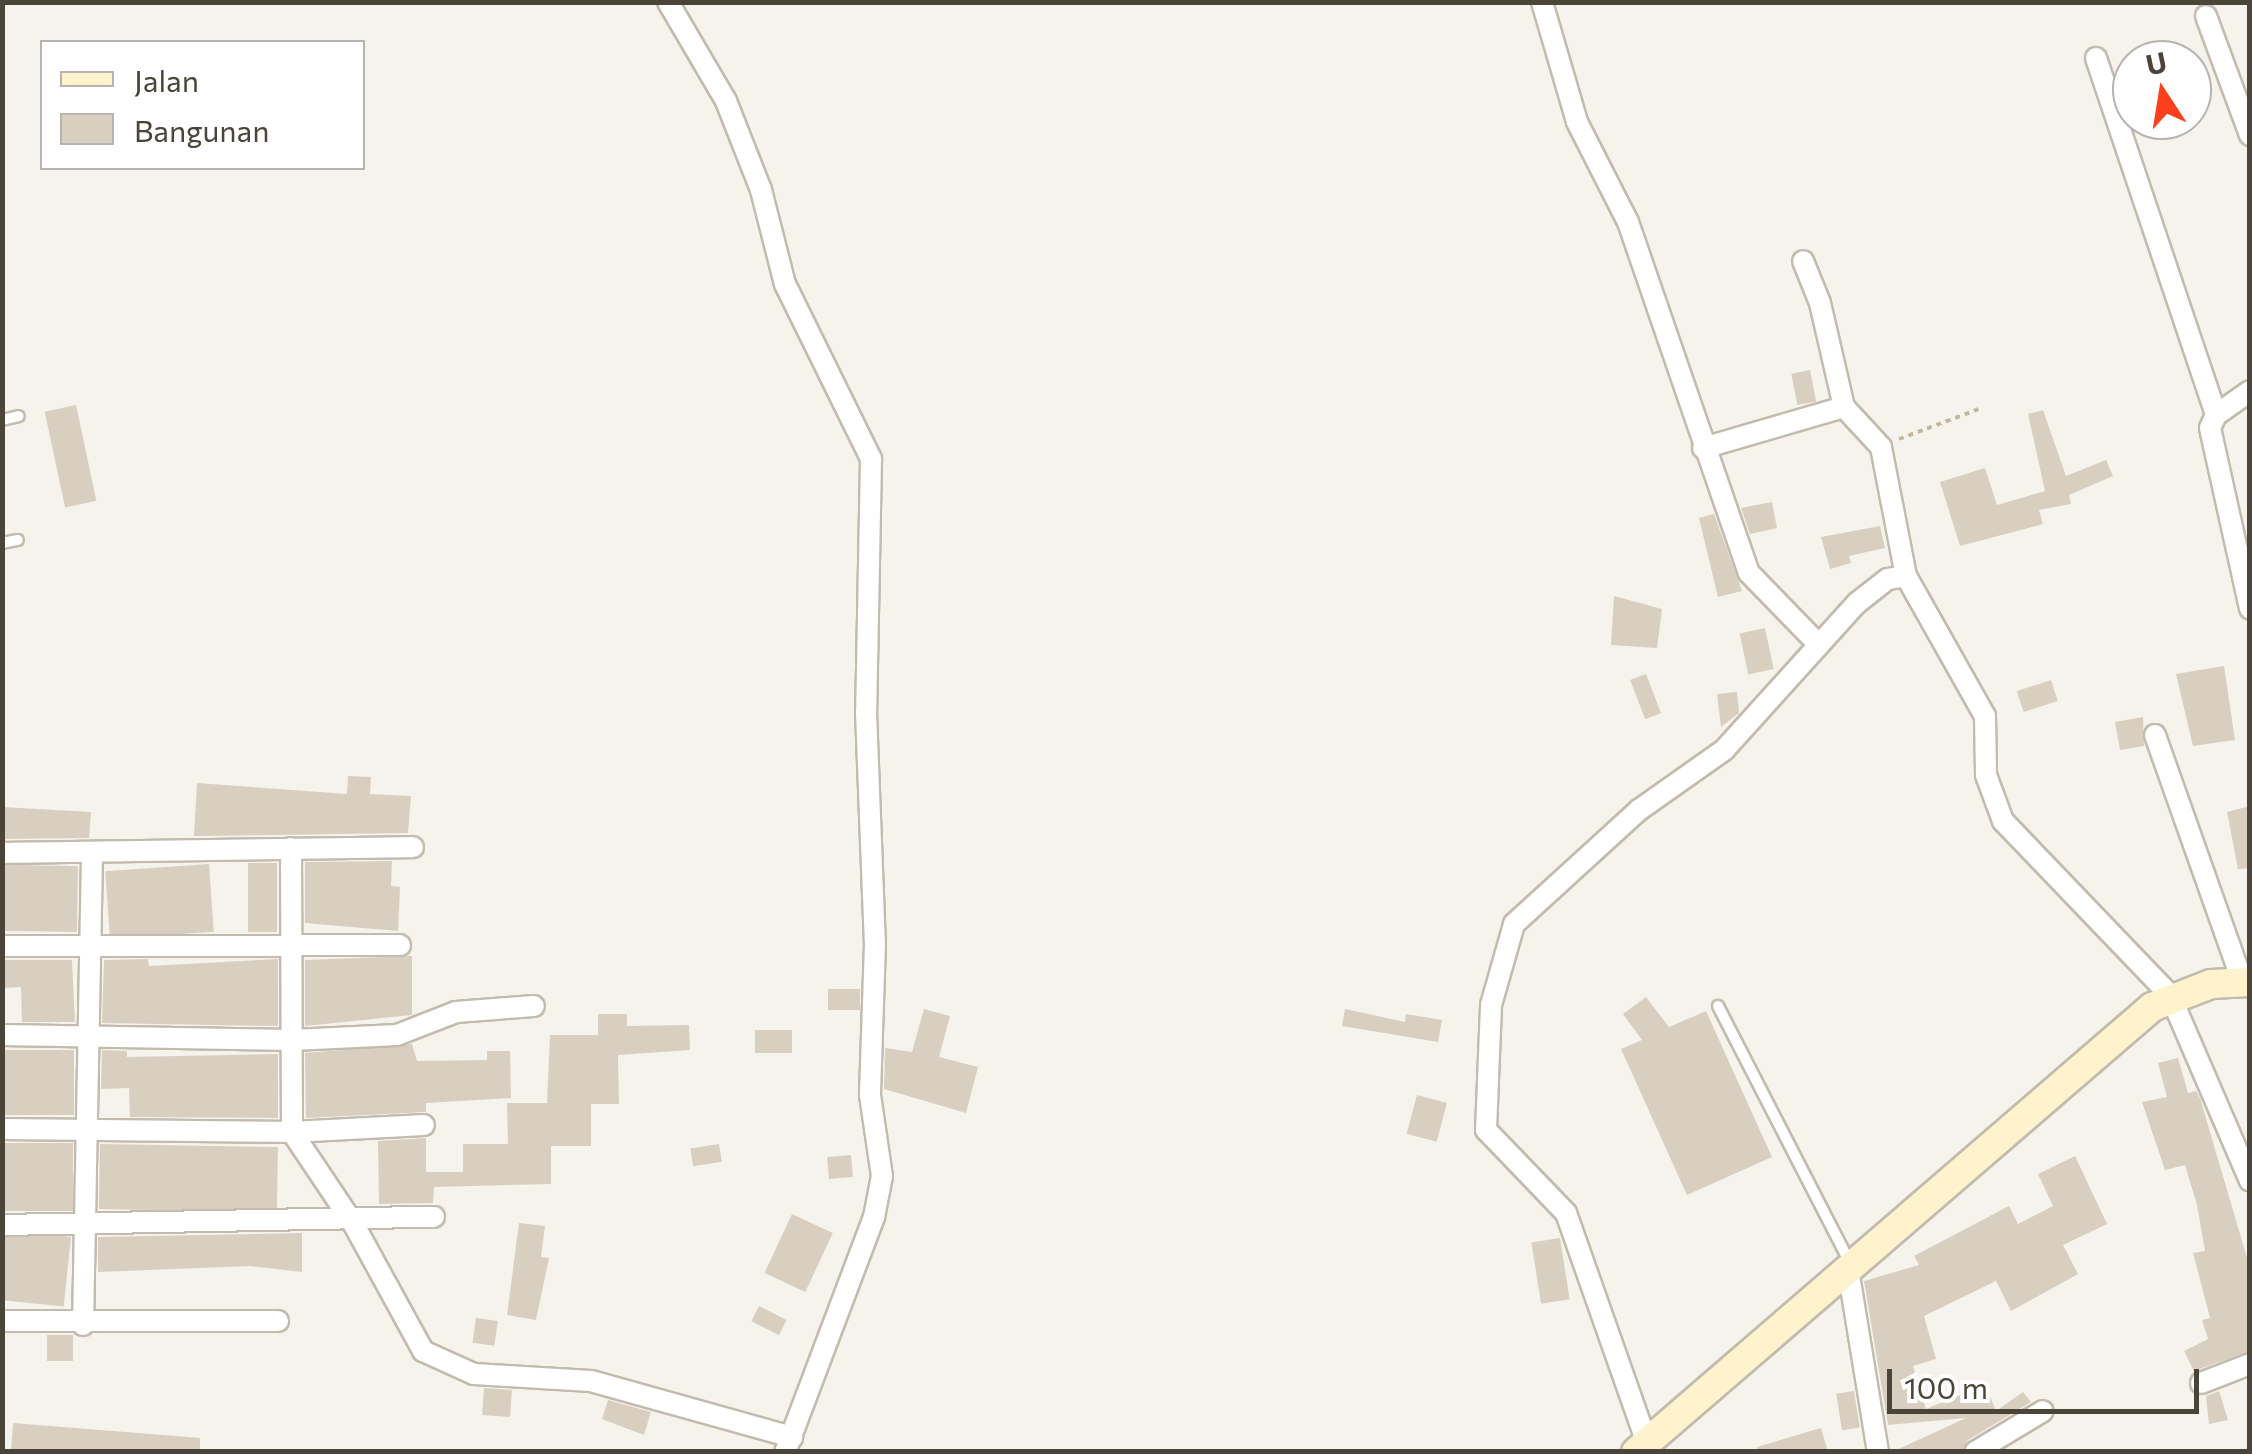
<!DOCTYPE html>
<html>
<head>
<meta charset="utf-8">
<style>
	body { margin:0 }
	#map { position:relative; width:2252px; height:1454px; overflow:hidden; background:#f6f3ec; font-family:Commissioner,sans-serif }
	div>[style] { position:absolute }
	[style*='--x'] { left:calc(var(--x)*1px); top:calc(var(--y)*1px); width:calc(var(--w)*1px); rotate:calc(var(--a)*1deg) }
	.building>* { inset:0; background:#d8cfc1; transform-origin:0 0 }
	.path>* { height:4px; margin-top:-2px; transform-origin:0; background:repeating-linear-gradient(90deg,#c4b79f 0 5px,transparent 0 10px) }
	.roads { filter:drop-shadow(2px 0 #c2bbae) drop-shadow(-2px 0 #c2bbae) drop-shadow(0 2px #c2bbae) drop-shadow(0 -2px #c2bbae) }
	.lane>* { height:10px; margin:-5px; padding:0 5px; transform-origin:5px; border-radius:5px; background:#fff }
	.street>* { height:20px; margin:-10px; padding:0 10px; transform-origin:10px; border-radius:10px; background:#fff }
	.secondary>* { height:28px; margin:-14px; padding:0 14px; transform-origin:14px; border-radius:14px; background:#fff3cd }
	span { translate:-50% -50%; white-space:nowrap; text-align:center; line-height:1.15; -webkit-text-stroke:8px #fff; paint-order:stroke }
	.frame { position:absolute; inset:0; border:5px solid #4b4439; pointer-events:none }
	.legend { position:absolute; left:40px; top:40px; width:325px; height:130px; box-sizing:border-box; background:#fff; border:2px solid #b7b4b0; margin:0; padding:12px 18px; list-style:none; font-size:30px; color:#4b4439 }
	.legend li { display:flex; align-items:center; gap:20px; height:50px }
	.legend b { width:50px; border:2px solid #b7b4b0 }
	.north { position:absolute; left:2112px; top:40px; width:100px; height:100px; box-sizing:border-box; background:#fff; border:2px solid #b7b4b0; border-radius:50%; rotate:348deg; font-size:28px; font-weight:700; line-height:40px; text-align:center; color:#4b4439 }
	.north::after { content:''; display:block; margin:auto; width:35px; height:45px; background:#fc3f1d; clip-path:polygon(50% 0,100% 100%,50% 72%,0 100%) }
	.scale { position:absolute; left:1887px; top:1369px; width:312px; height:45px; box-sizing:border-box; border:5px solid #4b4439; border-top:0; padding-left:12px; font-size:30px; line-height:35px; white-space:nowrap; color:#4b4439; -webkit-text-stroke:8px #fff; paint-order:stroke }
</style>
</head>
<body>
<div id="map">
	<div class="building">
		<i style="left:1810px;top:370px;width:32px;height:19px;rotate:79deg"></i>
		<i style="left:76px;top:405px;width:98px;height:32px;rotate:78deg"></i>
		<i style="clip-path:polygon(2043px 410px,2066px 476px,2106px 460px,2113px 476px,2069px 495px,2071px 504px,2039px 510px,2043px 524px,1960px 546px,1940px 482px,1985px 468px,1997px 505px,2045px 491px,2028px 414px)"></i>
		<i style="clip-path:polygon(1772px 502px,1777px 528px,1750px 534px,1741px 508px)"></i>
		<i style="clip-path:polygon(1714px 514px,1742px 591px,1718px 597px,1699px 518px)"></i>
		<i style="clip-path:polygon(1880px 526px,1885px 548px,1849px 556px,1851px 563px,1830px 569px,1821px 537px)"></i>
		<i style="clip-path:polygon(1614px 596px,1662px 609px,1657px 648px,1611px 645px)"></i>
		<i style="left:1765px;top:628px;width:42px;height:26px;rotate:78deg"></i>
		<i style="clip-path:polygon(2224px 666px,2235px 740px,2193px 746px,2176px 674px)"></i>
		<i style="left:1646px;top:674px;width:42px;height:17px;rotate:69deg"></i>
		<i style="left:2051px;top:680px;width:22px;height:36px;rotate:72deg"></i>
		<i style="clip-path:polygon(1737px 692px,1739px 713px,1721px 727px,1717px 694px)"></i>
		<i style="clip-path:polygon(2143px 717px,2144px 746px,2120px 750px,2115px 722px)"></i>
		<i style="clip-path:polygon(348px 776px,371px 777px,370px 794px,411px 796px,408px 833px,194px 836px,197px 783px,347px 794px)"></i>
		<i style="clip-path:polygon(2250px 806px,2250px 868px,2238px 869px,2227px 812px)"></i>
		<i style="clip-path:polygon(2px 807px,91px 812px,89px 838px,2px 839px)"></i>
		<i style="clip-path:polygon(392px 861px,391px 886px,400px 887px,398px 931px,305px 923px,305px 862px)"></i>
		<i style="left:248px;top:863px;width:29px;height:69px"></i>
		<i style="left:209px;top:864px;width:68px;height:104px;rotate:86deg"></i>
		<i style="left:78px;top:866px;width:66px;height:76px;rotate:91deg"></i>
		<i style="clip-path:polygon(412px 956px,412px 1015px,305px 1026px,305px 960px)"></i>
		<i style="clip-path:polygon(148px 959px,149px 966px,278px 959px,278px 1026px,102px 1023px,104px 960px)"></i>
		<i style="clip-path:polygon(2px 960px,72px 960px,75px 1022px,22px 1022px,21px 987px,2px 988px)"></i>
		<i style="left:828px;top:989px;width:32px;height:21px"></i>
		<i style="clip-path:polygon(1646px 997px,1669px 1027px,1706px 1011px,1772px 1157px,1687px 1195px,1621px 1049px,1642px 1040px,1623px 1014px)"></i>
		<i style="clip-path:polygon(924px 1009px,950px 1016px,939px 1057px,978px 1067px,966px 1113px,884px 1089px,885px 1048px,912px 1052px)"></i>
		<i style="clip-path:polygon(1345px 1009px,1405px 1022px,1406px 1014px,1442px 1020px,1438px 1042px,1342px 1026px)"></i>
		<i style="clip-path:polygon(598px 1014px,627px 1014px,627px 1026px,689px 1025px,690px 1050px,618px 1055px,619px 1104px,591px 1104px,591px 1146px,551px 1146px,551px 1184px,434px 1187px,433px 1203px,379px 1204px,378px 1141px,426px 1138px,426px 1172px,463px 1172px,463px 1144px,508px 1144px,507px 1103px,547px 1103px,550px 1035px,598px 1035px)"></i>
		<i style="left:755px;top:1030px;width:37px;height:23px"></i>
		<i style="clip-path:polygon(412px 1044px,417px 1061px,487px 1060px,487px 1051px,510px 1051px,511px 1098px,426px 1103px,426px 1112px,306px 1118px,305px 1053px)"></i>
		<i style="left:2px;top:1050px;width:72px;height:65px"></i>
		<i style="clip-path:polygon(102px 1050px,127px 1051px,127px 1057px,278px 1054px,278px 1118px,130px 1117px,129px 1088px,101px 1089px)"></i>
		<i style="clip-path:polygon(2178px 1058px,2188px 1093px,2196px 1091px,2200px 1098px,2250px 1268px,2250px 1351px,2194px 1371px,2184px 1351px,2208px 1339px,2202px 1320px,2210px 1318px,2193px 1253px,2205px 1251px,2197px 1205px,2185px 1165px,2165px 1170px,2142px 1102px,2167px 1097px,2158px 1063px)"></i>
		<i style="left:1417px;top:1095px;width:31px;height:40px;rotate:15deg"></i>
		<i style="left:2px;top:1143px;width:71px;height:68px"></i>
		<i style="left:100px;top:1144px;width:178px;height:65px;rotate:1deg"></i>
		<i style="left:719px;top:1144px;width:18px;height:29px;rotate:81deg"></i>
		<i style="left:851px;top:1155px;width:22px;height:24px;rotate:85deg"></i>
		<i style="clip-path:polygon(2075px 1156px,2107px 1224px,2063px 1245px,2078px 1274px,2011px 1311px,1996px 1281px,1924px 1316px,1936px 1359px,1913px 1366px,1926px 1409px,1985px 1385px,1996px 1411px,2023px 1392px,2031px 1402px,1968px 1440px,1961px 1452px,1892px 1452px,1966px 1418px,1888px 1425px,1864px 1281px,1919px 1265px,1914px 1256px,2009px 1206px,2018px 1224px,2053px 1206px,2038px 1174px)"></i>
		<i style="left:792px;top:1214px;width:45px;height:65px;rotate:25deg"></i>
		<i style="clip-path:polygon(519px 1223px,545px 1226px,541px 1257px,549px 1258px,536px 1320px,507px 1315px)"></i>
		<i style="clip-path:polygon(302px 1233px,302px 1272px,250px 1266px,98px 1272px,98px 1237px)"></i>
		<i style="left:71px;top:1237px;width:70px;height:69px;rotate:96deg"></i>
		<i style="left:1560px;top:1238px;width:62px;height:29px;rotate:81deg"></i>
		<i style="left:759px;top:1306px;width:31px;height:17px;rotate:27deg"></i>
		<i style="left:476px;top:1318px;width:22px;height:25px;rotate:8deg"></i>
		<i style="left:47px;top:1335px;width:26px;height:26px"></i>
		<i style="left:484px;top:1388px;width:28px;height:27px;rotate:4deg"></i>
		<i style="left:1854px;top:1391px;width:37px;height:18px;rotate:81deg"></i>
		<i style="clip-path:polygon(2219px 1391px,2228px 1420px,2209px 1424px,2206px 1396px)"></i>
		<i style="clip-path:polygon(608px 1400px,651px 1412px,644px 1435px,602px 1419px)"></i>
		<i style="clip-path:polygon(13px 1423px,200px 1438px,200px 1452px,11px 1452px)"></i>
		<i style="clip-path:polygon(1821px 1428px,1828px 1452px,1758px 1452px,1757px 1447px)"></i>
	</div>
	<div class="path">
		<i style="--x:1899;--y:439;--w:85;--a:-20.6"></i>
	</div>
	<div class="roads">
		<div class="lane">
			<i style="--x:2;--y:420;--w:17;--a:-13"></i>
			<i style="--x:2;--y:543;--w:16;--a:-11"></i>
			<i style="--x:1718;--y:1006;--w:291;--a:62.8"></i>
		</div>
		<div class="street">
			<i style="--x:668;--y:2;--w:115;--a:59.6"></i>
			<i style="--x:726;--y:101;--w:96;--a:68.5"></i>
			<i style="--x:761;--y:190;--w:97;--a:75.7"></i>
			<i style="--x:785;--y:284;--w:195;--a:63.8"></i>
			<i style="--x:871;--y:459;--w:253;--a:91.1"></i>
			<i style="--x:866;--y:712;--w:231;--a:87.8"></i>
			<i style="--x:875;--y:943;--w:152;--a:91.9"></i>
			<i style="--x:870;--y:1095;--w:82;--a:81.6"></i>
			<i style="--x:882;--y:1176;--w:42;--a:101"></i>
			<i style="--x:874;--y:1217;--w:251;--a:110.7"></i>
			<i style="--x:1542;--y:2;--w:125;--a:73.7"></i>
			<i style="--x:1577;--y:122;--w:112;--a:63"></i>
			<i style="--x:1628;--y:222;--w:371;--a:71"></i>
			<i style="--x:1749;--y:573;--w:100;--a:45.8"></i>
			<i style="--x:2206;--y:16;--w:127;--a:69.7"></i>
			<i style="--x:2096;--y:58;--w:377;--a:71.4"></i>
			<i style="--x:2250;--y:391;--w:42;--a:144.8"></i>
			<i style="--x:2216;--y:415;--w:14;--a:115"></i>
			<i style="--x:2210;--y:428;--w:185;--a:77.5"></i>
			<i style="--x:1703;--y:448;--w:147;--a:-16.2"></i>
			<i style="--x:1906;--y:576;--w:161;--a:60.6"></i>
			<i style="--x:1985;--y:716;--w:59;--a:89"></i>
			<i style="--x:1986;--y:775;--w:49;--a:69.7"></i>
			<i style="--x:2003;--y:821;--w:241;--a:46.2"></i>
			<i style="--x:2170;--y:995;--w:202;--a:66.7"></i>
			<i style="--x:2155;--y:735;--w:261;--a:70.5"></i>
			<i style="--x:291;--y:848;--w:284;--a:89.8"></i>
			<i style="--x:292;--y:1132;--w:110;--a:56.2"></i>
			<i style="--x:353;--y:1223;--w:146;--a:61.3"></i>
			<i style="--x:423;--y:1351;--w:56;--a:24.3"></i>
			<i style="--x:474;--y:1374;--w:117;--a:3.4"></i>
			<i style="--x:591;--y:1381;--w:209;--a:15.6"></i>
			<i style="--x:2;--y:853;--w:411;--a:-0.8"></i>
			<i style="--x:2;--y:946;--w:398;--a:-0.1"></i>
			<i style="--x:2;--y:1035;--w:291;--a:1"></i>
			<i style="--x:293;--y:1040;--w:104;--a:-2.8"></i>
			<i style="--x:397;--y:1035;--w:63;--a:-21.3"></i>
			<i style="--x:456;--y:1012;--w:78;--a:-4.4"></i>
			<i style="--x:2;--y:1129;--w:290;--a:0.6"></i>
			<i style="--x:292;--y:1132;--w:132;--a:-3"></i>
			<i style="--x:2;--y:1225;--w:432;--a:-1.1"></i>
			<i style="--x:1849;--y:1275;--w:179;--a:80.7"></i>
			<i style="--x:2;--y:1321;--w:276;--a:0"></i>
			<i style="--x:83;--y:1325;--w:472;--a:-88.9"></i>
			<i style="--x:2201;--y:1383;--w:53;--a:-21.2"></i>
			<i style="--x:1647;--y:1443;--w:244;--a:-109.4"></i>
			<i style="--x:1566;--y:1213;--w:115;--a:-133.9"></i>
			<i style="--x:1486;--y:1130;--w:125;--a:-87.7"></i>
			<i style="--x:1491;--y:1005;--w:84;--a:-74.1"></i>
			<i style="--x:1514;--y:924;--w:169;--a:-42.4"></i>
			<i style="--x:1639;--y:810;--w:104;--a:-35.2"></i>
			<i style="--x:1724;--y:750;--w:198;--a:-47.9"></i>
			<i style="--x:1857;--y:603;--w:39;--a:-38"></i>
			<i style="--x:1888;--y:579;--w:18;--a:-9"></i>
			<i style="--x:1906;--y:576;--w:131;--a:-101"></i>
			<i style="--x:1881;--y:447;--w:54;--a:-132.8"></i>
			<i style="--x:1844;--y:407;--w:107;--a:-103"></i>
			<i style="--x:1820;--y:303;--w:45;--a:-112"></i>
			<i style="--x:1975;--y:1452;--w:79;--a:-31.1"></i>
		</div>
		<div class="secondary">
			<i style="--x:1636;--y:1452;--w:681;--a:-40.77"></i>
			<i style="--x:2152;--y:1007;--w:63;--a:-21.3"></i>
			<i style="--x:2211;--y:984;--w:39;--a:-3"></i>
		</div>
	</div>
	<div class="frame"></div>
	<ul class="legend">
	<li><b style="height:12px;background:#fff3cd"></b>Jalan</li>
	<li><b style="height:28px;background:#d8cfc1"></b>Bangunan</li>
	</ul>
	<div class="north">U</div>
	<div class="scale">100 m</div>
</div>
</body>
</html>
